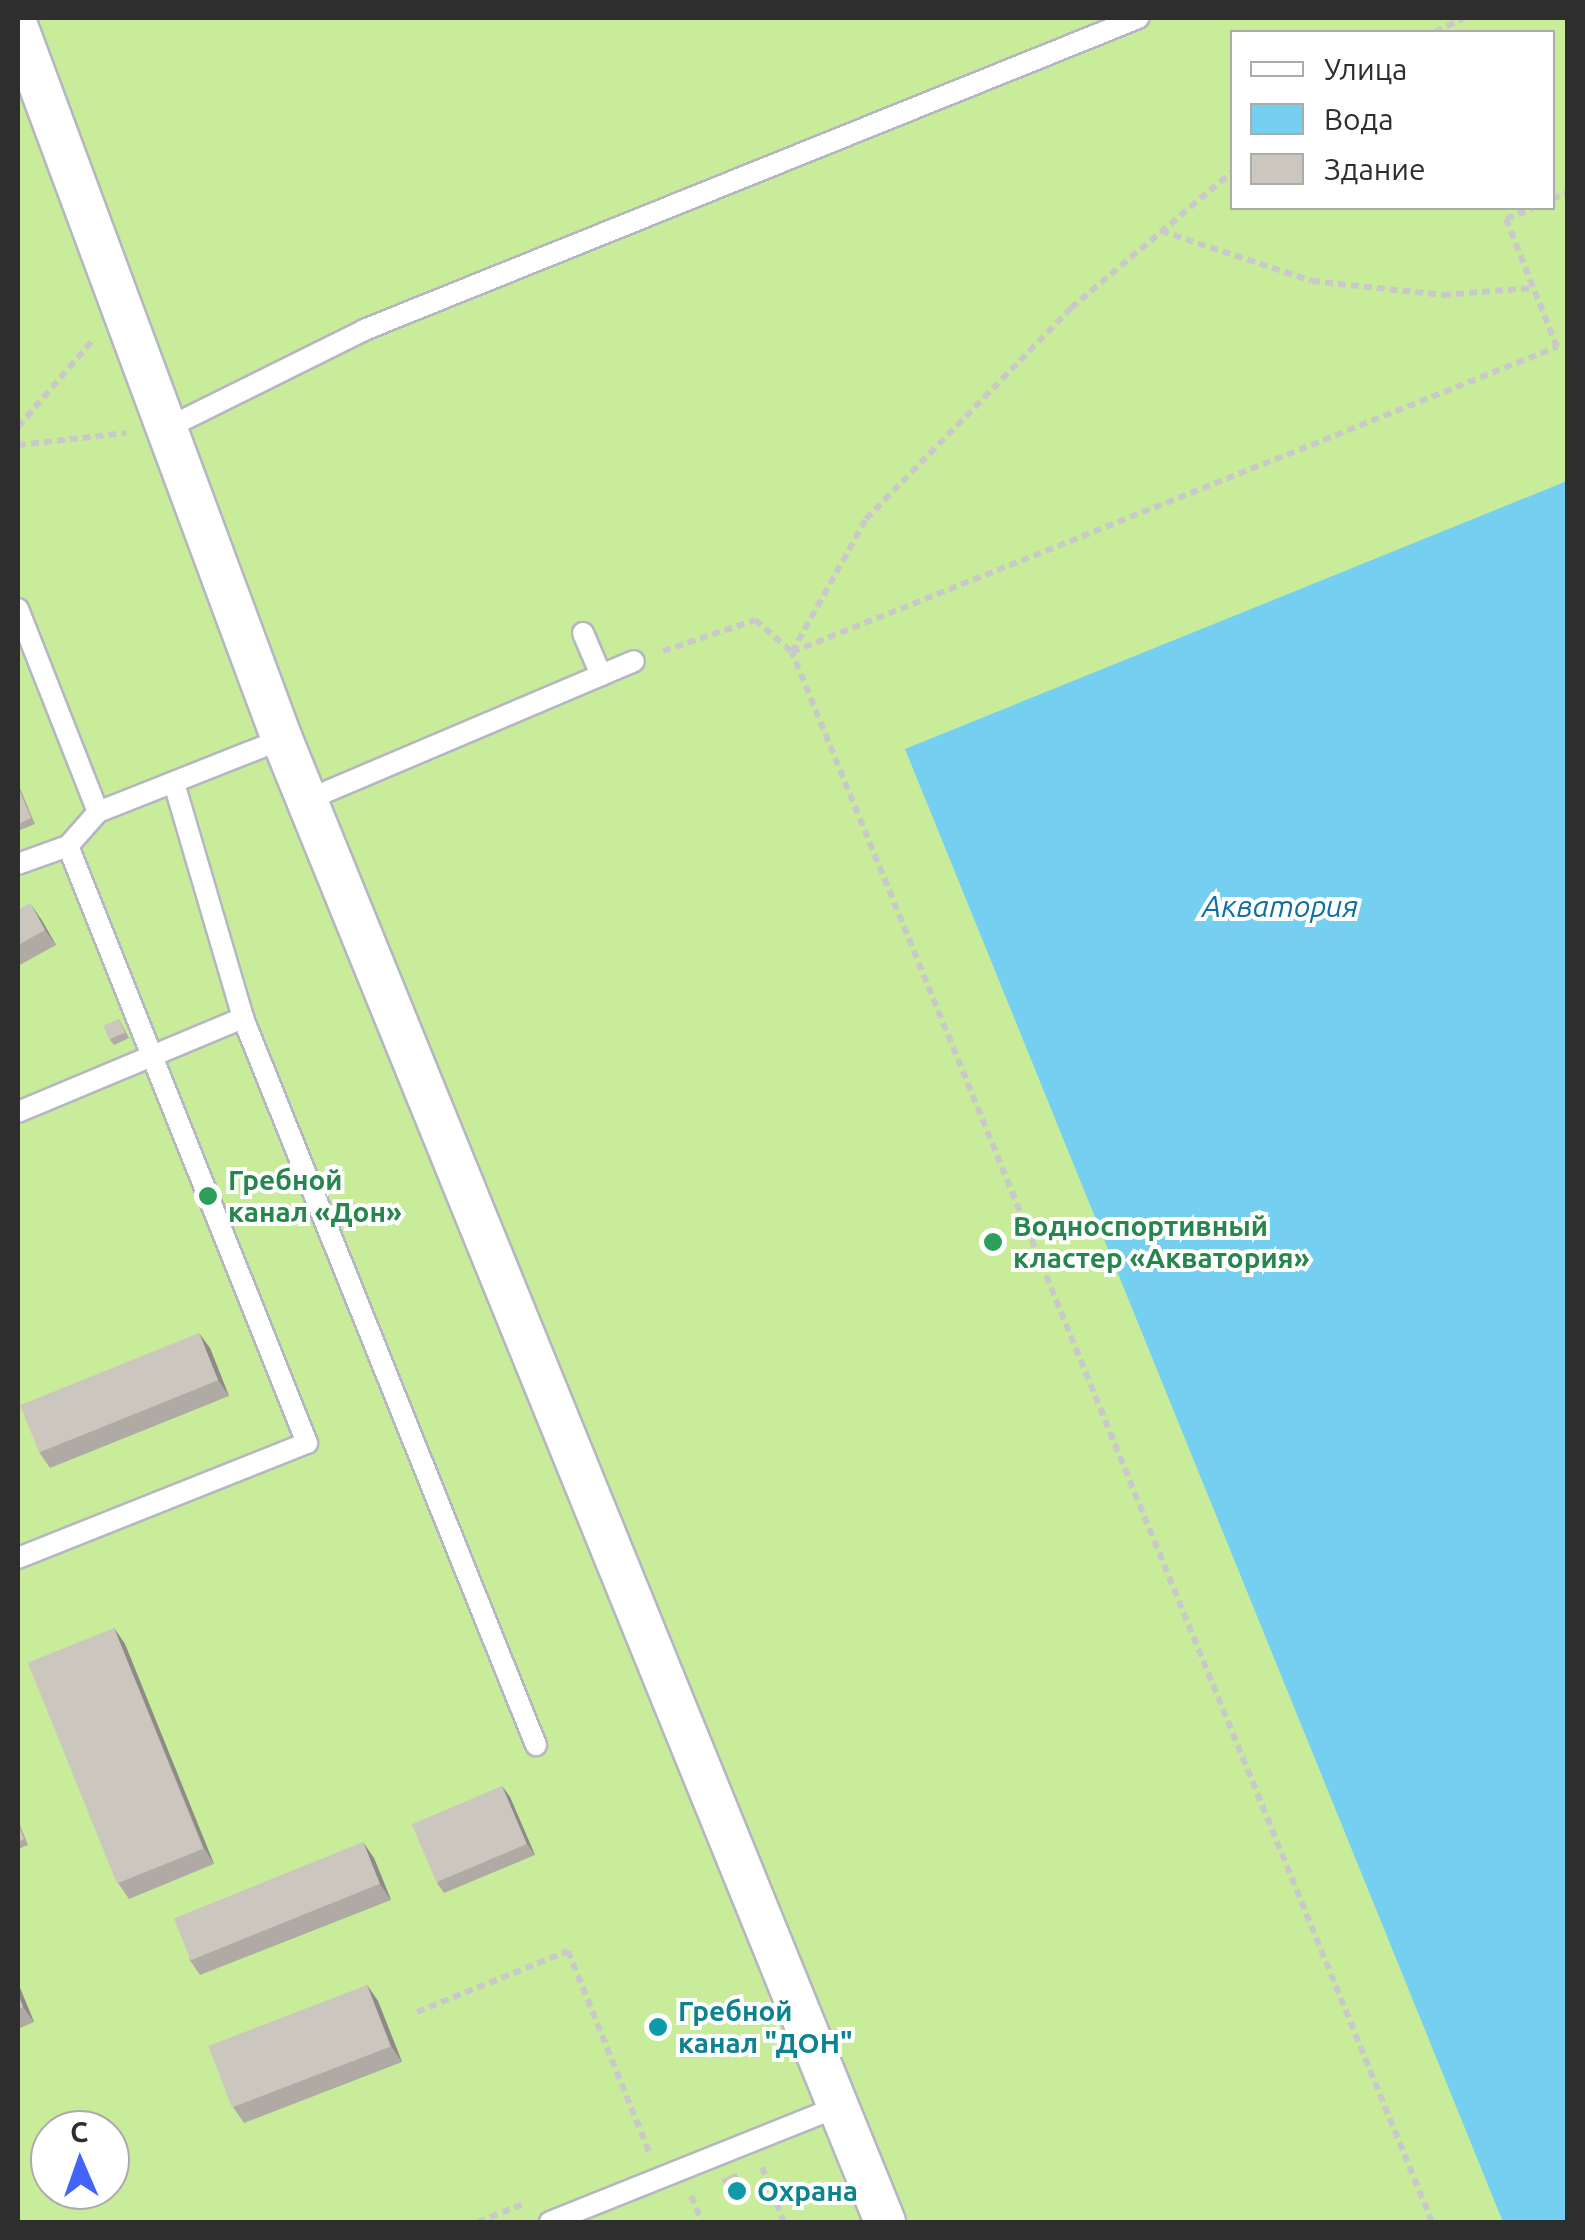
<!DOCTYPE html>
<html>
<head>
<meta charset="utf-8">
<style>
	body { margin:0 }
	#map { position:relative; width:1585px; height:2240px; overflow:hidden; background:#efe9e1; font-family:Ubuntu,sans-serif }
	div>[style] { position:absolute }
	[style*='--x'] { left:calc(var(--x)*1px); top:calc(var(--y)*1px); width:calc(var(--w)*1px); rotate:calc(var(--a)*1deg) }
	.pitch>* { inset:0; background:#c9ec9a }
	.water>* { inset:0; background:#75cff0 }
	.path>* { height:6px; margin-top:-3px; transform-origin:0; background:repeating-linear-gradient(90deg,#c9c9c9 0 8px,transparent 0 13px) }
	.roads { filter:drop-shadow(2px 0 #b4b7c1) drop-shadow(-2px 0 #b4b7c1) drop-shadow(0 2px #b4b7c1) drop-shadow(0 -2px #b4b7c1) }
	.service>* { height:20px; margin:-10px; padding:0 10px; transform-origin:10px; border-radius:10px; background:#fff }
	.minor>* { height:40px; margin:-20px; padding:0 20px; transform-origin:20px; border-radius:20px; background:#fff }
	.wall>* { inset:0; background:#afaba4 }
	.shaded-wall>* { inset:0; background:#8e8b86 }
	.building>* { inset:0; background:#cbc7bf; transform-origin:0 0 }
	.dots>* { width:28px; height:28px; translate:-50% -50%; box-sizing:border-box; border:5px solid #fff; border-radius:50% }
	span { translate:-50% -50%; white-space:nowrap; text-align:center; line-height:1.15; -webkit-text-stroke:8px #fff; paint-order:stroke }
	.leisure-label { font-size:28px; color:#27864d; font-weight:700 }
	.left { translate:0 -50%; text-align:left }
	.culture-label { font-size:28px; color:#0d838f; font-weight:700 }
	.water-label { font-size:30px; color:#0d6fa3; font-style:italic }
	.frame { position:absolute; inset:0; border:20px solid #2e2e2e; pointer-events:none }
	.legend { position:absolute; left:1230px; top:30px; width:325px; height:180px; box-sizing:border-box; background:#fff; border:2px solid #ababab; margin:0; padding:12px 18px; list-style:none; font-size:30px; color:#2e2e2e }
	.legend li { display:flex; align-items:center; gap:20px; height:50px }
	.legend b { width:50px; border:2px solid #ababab }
	.north { position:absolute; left:30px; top:2110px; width:100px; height:100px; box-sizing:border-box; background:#fff; border:2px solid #ababab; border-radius:50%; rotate:358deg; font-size:28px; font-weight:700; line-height:40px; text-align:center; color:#2e2e2e }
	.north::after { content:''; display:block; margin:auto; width:35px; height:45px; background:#4264fb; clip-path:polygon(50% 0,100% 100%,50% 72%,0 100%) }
</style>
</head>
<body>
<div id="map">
	<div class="pitch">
		<i style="clip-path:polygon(evenodd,18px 18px,1567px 18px,1567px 2222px,18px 2222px,18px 18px,1232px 32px,1552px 32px,1552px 208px,1232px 208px,1232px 32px,18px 18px,50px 2130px,110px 2130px,110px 2190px,50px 2190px,50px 2130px)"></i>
	</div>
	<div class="water">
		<i style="clip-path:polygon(1567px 481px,1568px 2222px,1503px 2222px,905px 749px)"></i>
	</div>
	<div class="path">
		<i style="--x:1435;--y:32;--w:32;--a:-26"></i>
		<i style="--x:1552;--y:199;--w:17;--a:-21"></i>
		<i style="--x:1161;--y:231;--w:159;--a:18.3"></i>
		<i style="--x:1312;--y:281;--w:132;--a:6.1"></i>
		<i style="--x:1443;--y:295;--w:90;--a:-4.4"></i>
		<i style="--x:18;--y:427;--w:113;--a:-49.3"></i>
		<i style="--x:18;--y:445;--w:109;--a:-6.3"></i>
		<i style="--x:663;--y:651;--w:97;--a:-18.6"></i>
		<i style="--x:755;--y:620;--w:49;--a:40.9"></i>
		<i style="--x:792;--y:652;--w:152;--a:-60.9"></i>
		<i style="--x:866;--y:519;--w:294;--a:-45.8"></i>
		<i style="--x:1071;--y:308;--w:211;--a:-40.2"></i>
		<i style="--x:417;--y:2012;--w:163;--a:-22"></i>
		<i style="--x:568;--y:1951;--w:216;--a:68"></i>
		<i style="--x:762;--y:2167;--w:59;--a:68.2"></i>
		<i style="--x:691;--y:2196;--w:28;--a:67"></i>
		<i style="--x:478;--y:2222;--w:48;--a:-21.8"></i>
		<i style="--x:1432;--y:2222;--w:1695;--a:-112.18"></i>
		<i style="--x:792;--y:652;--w:824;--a:-21.74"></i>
		<i style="--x:1557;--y:347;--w:138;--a:-111.7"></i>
		<i style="--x:1506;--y:219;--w:29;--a:-22"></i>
	</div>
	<div class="roads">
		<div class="service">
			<i style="--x:165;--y:429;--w:222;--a:-26.4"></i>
			<i style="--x:364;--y:330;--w:835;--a:-21.95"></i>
			<i style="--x:18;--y:609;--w:218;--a:68.5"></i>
			<i style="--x:98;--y:812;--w:45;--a:131.4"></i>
			<i style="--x:68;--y:846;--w:53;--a:160.2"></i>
			<i style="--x:583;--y:633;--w:46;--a:66.8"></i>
			<i style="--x:174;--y:783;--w:245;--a:73.6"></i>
			<i style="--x:243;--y:1018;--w:784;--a:68.05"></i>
			<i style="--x:307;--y:800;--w:355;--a:-23"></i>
			<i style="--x:98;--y:812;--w:198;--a:-21.6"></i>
			<i style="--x:18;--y:1112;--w:244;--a:-22.7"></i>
			<i style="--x:18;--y:1558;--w:311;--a:-21.7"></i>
			<i style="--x:307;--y:1443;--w:643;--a:-111.82"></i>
			<i style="--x:550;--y:2222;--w:310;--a:-21.8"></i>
		</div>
		<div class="minor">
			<i style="--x:18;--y:28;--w:758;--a:69.63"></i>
			<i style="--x:282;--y:739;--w:1601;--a:67.87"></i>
		</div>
	</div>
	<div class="wall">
		<i style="clip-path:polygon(18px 783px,35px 824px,18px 831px)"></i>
		<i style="clip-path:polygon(18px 910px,41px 919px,56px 945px,18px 966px)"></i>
		<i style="clip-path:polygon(119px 1019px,129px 1038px,114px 1045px,110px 1040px)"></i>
		<i style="clip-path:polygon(210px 1348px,229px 1396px,50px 1468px,39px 1452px)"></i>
		<i style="clip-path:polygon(114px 1628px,125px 1644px,214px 1864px,129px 1899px,118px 1883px)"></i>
		<i style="clip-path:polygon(502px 1786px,510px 1797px,535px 1855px,444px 1893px,437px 1883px)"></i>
		<i style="clip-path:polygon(18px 1820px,28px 1845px,18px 1849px)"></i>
		<i style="clip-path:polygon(374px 1858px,391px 1900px,200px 1975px,189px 1959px)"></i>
		<i style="clip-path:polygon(18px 1983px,34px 2022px,18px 2029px)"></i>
		<i style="clip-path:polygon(367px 1985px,378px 2001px,402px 2062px,244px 2123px,233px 2107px)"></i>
		<i style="clip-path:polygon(736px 2173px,747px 2196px,733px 2203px,729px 2197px)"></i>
	</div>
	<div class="shaded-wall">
		<i style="clip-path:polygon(30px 903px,41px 919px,56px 945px,45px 930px)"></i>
		<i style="clip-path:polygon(199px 1333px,210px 1348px,229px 1396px,218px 1380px)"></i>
		<i style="clip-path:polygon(114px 1628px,125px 1644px,214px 1864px,204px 1848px)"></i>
		<i style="clip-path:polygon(502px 1786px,510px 1797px,535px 1855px,527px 1844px)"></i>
		<i style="clip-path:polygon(363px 1842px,374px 1858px,391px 1900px,380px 1884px)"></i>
		<i style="clip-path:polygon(18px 1983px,34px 2022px,23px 2007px,18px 1994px)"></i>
		<i style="clip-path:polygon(367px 1985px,378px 2001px,402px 2062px,391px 2046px)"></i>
	</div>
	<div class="building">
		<i style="clip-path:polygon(18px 787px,31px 818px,18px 824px)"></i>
		<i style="clip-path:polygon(30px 903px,45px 930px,18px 945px,18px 910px)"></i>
		<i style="left:119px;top:1019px;width:15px;height:17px;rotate:67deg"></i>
		<i style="left:199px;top:1333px;width:51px;height:193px;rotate:68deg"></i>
		<i style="left:114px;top:1628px;width:238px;height:93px;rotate:68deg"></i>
		<i style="left:502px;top:1786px;width:63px;height:98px;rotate:67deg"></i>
		<i style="clip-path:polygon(18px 1823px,24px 1839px,18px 1842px)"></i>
		<i style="left:363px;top:1842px;width:45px;height:204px;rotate:68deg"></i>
		<i style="left:367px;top:1985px;width:66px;height:170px;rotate:69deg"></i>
		<i style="clip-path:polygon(18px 1994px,23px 2007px,18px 2009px)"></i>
		<i style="left:736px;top:2173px;width:20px;height:16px;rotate:66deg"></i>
	</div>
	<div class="dots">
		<i style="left:208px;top:1196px;background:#2e9e5b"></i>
		<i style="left:993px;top:1242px;background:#2e9e5b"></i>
		<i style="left:658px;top:2027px;background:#0f9aa8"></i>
		<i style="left:737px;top:2191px;background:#0f9aa8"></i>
	</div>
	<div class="leisure-label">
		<span class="left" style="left:228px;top:1196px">Гребной<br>канал «Дон»</span>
		<span class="left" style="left:1013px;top:1242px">Водноспортивный<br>кластер «Акватория»</span>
	</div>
	<div class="culture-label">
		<span class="left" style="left:678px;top:2027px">Гребной<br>канал "ДОН"</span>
		<span class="left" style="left:757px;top:2191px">Охрана</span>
	</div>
	<div class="water-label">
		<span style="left:1280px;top:906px">Акватория</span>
	</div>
	<div class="frame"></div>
	<ul class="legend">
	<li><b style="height:12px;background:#fff"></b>Улица</li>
	<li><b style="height:28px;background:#75cff0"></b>Вода</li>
	<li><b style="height:28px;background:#cbc7bf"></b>Здание</li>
	</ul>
	<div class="north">С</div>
</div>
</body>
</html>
